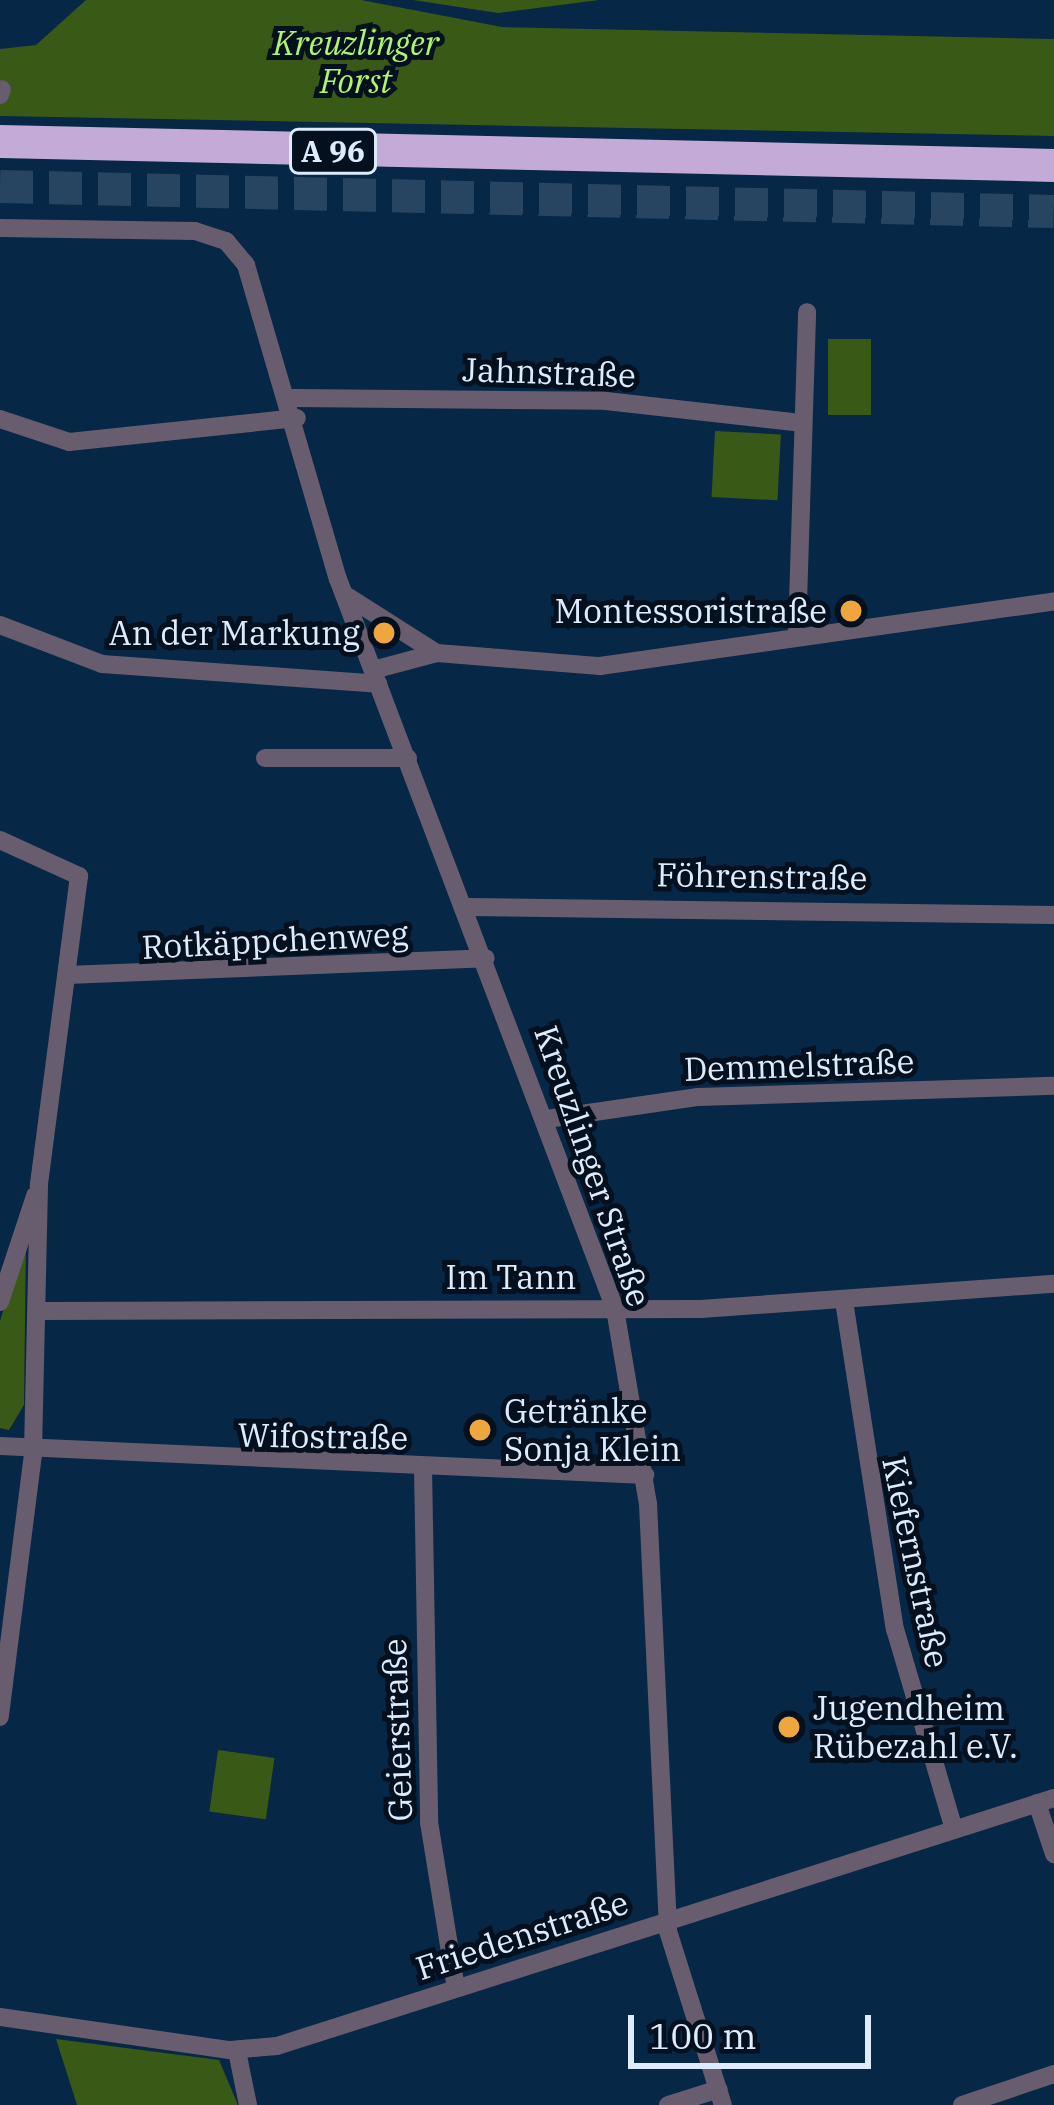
<!DOCTYPE html>
<html>
<head>
<meta charset="utf-8">
<style>
	body { margin:0 }
	#map { position:relative; width:1054px; height:2105px; overflow:hidden; background:#072746; font-family:"IBM Plex Serif",serif }
	div>[style] { position:absolute }
	[style*='--x'] { left:calc(var(--x)*1px); top:calc(var(--y)*1px); width:calc(var(--w)*1px); rotate:calc(var(--a)*1deg) }
	.green>* { inset:0; background:#395916; transform-origin:0 0 }
	.motorway-tunnel>* { height:33px; margin-top:-16.5px; transform-origin:0; background:repeating-linear-gradient(90deg,#274561 0 33px,transparent 0 49px) }
	.minor>* { height:18px; margin:-9px; padding:0 9px; transform-origin:9px; border-radius:9px; background:#685d6f }
	.motorway>* { height:33px; margin:-16.5px; padding:0 16.5px; transform-origin:16.5px; border-radius:16.5px; background:#c4aad6 }
	.dots>* { width:33px; height:33px; translate:-50% -50%; box-sizing:border-box; border:6px solid #04101d; border-radius:50% }
	span { translate:-50% -50%; white-space:nowrap; text-align:center; line-height:1.15; -webkit-text-stroke:10px #04101d; paint-order:stroke }
	.shield-label span { padding:3px 9px; background:#04101d; border:3px solid; border-radius:9px; -webkit-text-stroke-width:0 }
	.shield-label { font-size:30px; color:#ddecfd; font-weight:700 }
	.park-label { font-size:33px; color:#b0f56c; font-style:italic }
	.street-label { font-size:33px; color:#ddecfd }
	.poi-label { font-size:33px; color:#ddecfd }
	.right { translate:-100% -50%; text-align:right }
	.left { translate:0 -50%; text-align:left }
	.scale { position:absolute; left:628px; top:2015px; width:243px; height:54px; box-sizing:border-box; border:6px solid #ddecfd; border-top:0; padding-left:15px; font-size:36px; line-height:42px; white-space:nowrap; color:#ddecfd; -webkit-text-stroke:9px #04101d; paint-order:stroke }
</style>
</head>
<body>
<div id="map">
	<div class="green">
		<i style="clip-path:polygon(86px 0,361px 0,502px 27px,1054px 39px,1054px 136px,0 116px,0 49px,36px 45px)"></i>
		<i style="clip-path:polygon(413px 0,599px 0,498px 13px)"></i>
		<i style="left:828px;top:339px;width:43px;height:76px"></i>
		<i style="left:715px;top:431px;width:66px;height:66px;rotate:3deg"></i>
		<i style="clip-path:polygon(26px 1239px,24px 1405px,9px 1430px,0 1428px,0 1321px)"></i>
		<i style="left:218px;top:1750px;width:57px;height:62px;rotate:8deg"></i>
		<i style="clip-path:polygon(56px 2039px,219px 2060px,238px 2105px,77px 2105px)"></i>
	</div>
	<div class="motorway-tunnel">
		<i style="--x:0;--y:186;--w:1054;--a:1.36"></i>
	</div>
	<div class="minor">
		<i style="--x:0;--y:95;--w:6;--a:-72"></i>
		<i style="--x:0;--y:228;--w:195;--a:0.9"></i>
		<i style="--x:195;--y:231;--w:33;--a:18"></i>
		<i style="--x:226;--y:241;--w:31;--a:50"></i>
		<i style="--x:246;--y:265;--w:327;--a:73.7"></i>
		<i style="--x:338;--y:579;--w:781;--a:69.22"></i>
		<i style="--x:615;--y:1309;--w:198;--a:80.4"></i>
		<i style="--x:648;--y:1504;--w:427;--a:87.3"></i>
		<i style="--x:668;--y:1931;--w:182;--a:72.5"></i>
		<i style="--x:293;--y:398;--w:313;--a:0.5"></i>
		<i style="--x:606;--y:401;--w:196;--a:6.4"></i>
		<i style="--x:0;--y:419;--w:73;--a:18.4"></i>
		<i style="--x:69;--y:442;--w:229;--a:-6"></i>
		<i style="--x:347;--y:596;--w:104;--a:32.5"></i>
		<i style="--x:0;--y:625;--w:109;--a:20.9"></i>
		<i style="--x:102;--y:664;--w:277;--a:4.1"></i>
		<i style="--x:797;--y:634;--w:322;--a:-88.2"></i>
		<i style="--x:373;--y:670;--w:66;--a:-14.9"></i>
		<i style="--x:437;--y:653;--w:164;--a:4.6"></i>
		<i style="--x:600;--y:666;--w:459;--a:-8.1"></i>
		<i style="--x:265;--y:758;--w:143;--a:0"></i>
		<i style="--x:0;--y:840;--w:87;--a:24.5"></i>
		<i style="--x:79;--y:876;--w:313;--a:97.4"></i>
		<i style="--x:39;--y:1186;--w:268;--a:91.3"></i>
		<i style="--x:33;--y:1454;--w:265;--a:97.2"></i>
		<i style="--x:469;--y:907;--w:585;--a:0.78"></i>
		<i style="--x:67;--y:975;--w:419;--a:-2.3"></i>
		<i style="--x:547;--y:1119;--w:153;--a:-8.3"></i>
		<i style="--x:698;--y:1097;--w:356;--a:-1.8"></i>
		<i style="--x:844;--y:1301;--w:332;--a:81.2"></i>
		<i style="--x:895;--y:1629;--w:209;--a:73.6"></i>
		<i style="--x:0;--y:1302;--w:112;--a:-71.7"></i>
		<i style="--x:39;--y:1311;--w:662;--a:-0.17"></i>
		<i style="--x:701;--y:1309;--w:354;--a:-4.1"></i>
		<i style="--x:0;--y:1446;--w:646;--a:2.57"></i>
		<i style="--x:423;--y:1467;--w:355;--a:89"></i>
		<i style="--x:429;--y:1822;--w:168;--a:80.8"></i>
		<i style="--x:1037;--y:1803;--w:54;--a:71.6"></i>
		<i style="--x:0;--y:2017;--w:232;--a:8.2"></i>
		<i style="--x:230;--y:2050;--w:47;--a:-4.9"></i>
		<i style="--x:277;--y:2046;--w:816;--a:-17.7"></i>
		<i style="--x:237;--y:2051;--w:55;--a:78.5"></i>
		<i style="--x:668;--y:2105;--w:53;--a:-17.4"></i>
		<i style="--x:962;--y:2105;--w:97;--a:-18.6"></i>
	</div>
	<div class="motorway">
		<i style="--x:0;--y:141;--w:1054;--a:1.3"></i>
	</div>
	<div class="dots">
		<i style="left:851px;top:611px;background:#f0a63f"></i>
		<i style="left:384px;top:633px;background:#f0a63f"></i>
		<i style="left:480px;top:1430px;background:#f0a63f"></i>
		<i style="left:789px;top:1727px;background:#f0a63f"></i>
	</div>
	<div class="shield-label">
		<span style="left:333px;top:151px">A 96</span>
	</div>
	<div class="park-label">
		<span style="left:356px;top:62px">Kreuzlinger<br>Forst</span>
	</div>
	<div class="street-label">
		<span style="left:549px;top:372px;rotate:2deg">Jahnstraße</span>
		<span style="left:762px;top:876px;rotate:1deg">Föhrenstraße</span>
		<span style="left:275px;top:940px;rotate:-3deg">Rotkäppchenweg</span>
		<span style="left:799px;top:1065px;rotate:-2deg">Demmelstraße</span>
		<span style="left:593px;top:1166px;rotate:71deg">Kreuzlinger Straße</span>
		<span style="left:511px;top:1277px">Im Tann</span>
		<span style="left:323px;top:1436px;rotate:1deg">Wifostraße</span>
		<span style="left:916px;top:1562px;rotate:78deg">Kiefernstraße</span>
		<span style="left:397px;top:1730px;rotate:-92deg">Geierstraße</span>
		<span style="left:522px;top:1935px;rotate:-18deg">Friedenstraße</span>
	</div>
	<div class="poi-label">
		<span class="right" style="left:827px;top:611px">Montessoristraße</span>
		<span class="right" style="left:360px;top:633px">An der Markung</span>
		<span class="left" style="left:504px;top:1430px">Getränke<br>Sonja Klein</span>
		<span class="left" style="left:813px;top:1727px">Jugendheim<br>Rübezahl e.V.</span>
	</div>
	<div class="scale">100 m</div>
</div>
</body>
</html>
